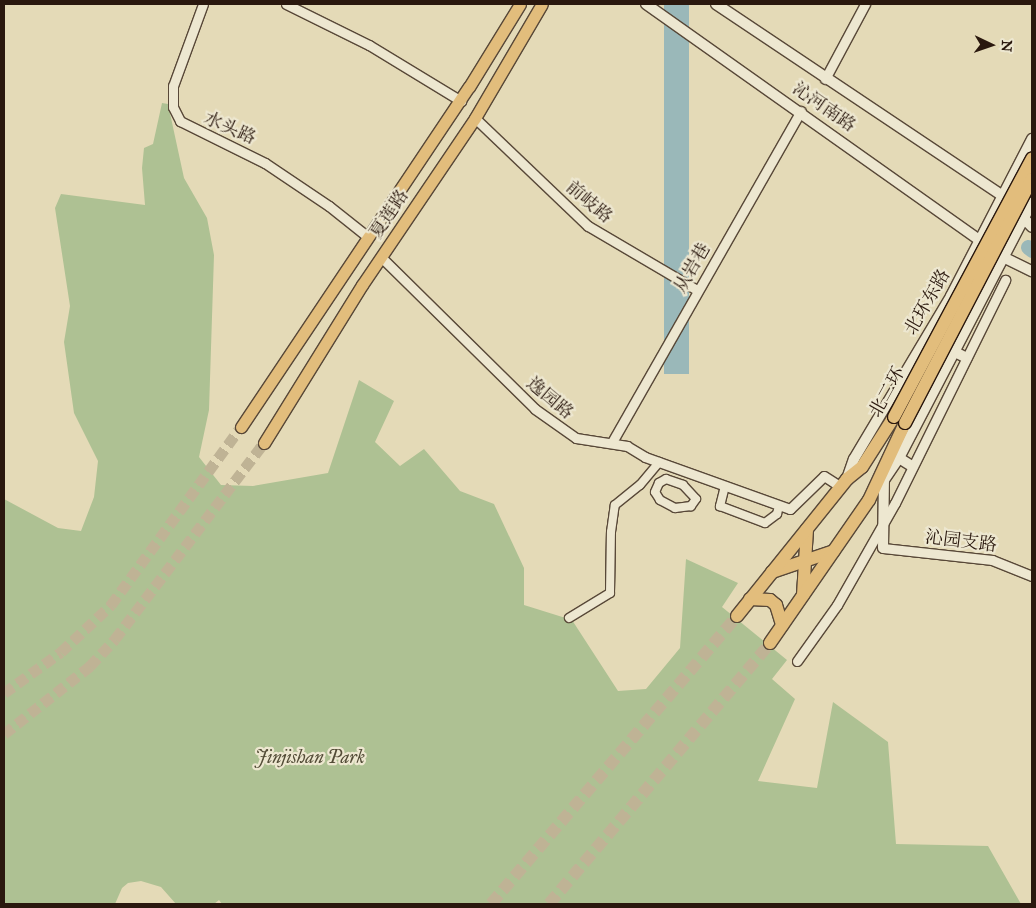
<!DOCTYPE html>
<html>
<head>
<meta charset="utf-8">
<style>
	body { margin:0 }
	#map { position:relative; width:1036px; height:908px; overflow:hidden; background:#e4dab7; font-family:"IM FELL Great Primer","Noto Serif SC",serif }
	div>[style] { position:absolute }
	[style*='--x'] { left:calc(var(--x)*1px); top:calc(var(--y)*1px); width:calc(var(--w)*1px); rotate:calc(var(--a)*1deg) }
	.green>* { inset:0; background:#aec193 }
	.water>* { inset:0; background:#9ab8b9; transform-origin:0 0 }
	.river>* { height:15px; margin:-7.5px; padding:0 7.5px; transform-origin:7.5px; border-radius:7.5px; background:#9ab8b9 }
	.primary-tunnel>* { height:11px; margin-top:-5.5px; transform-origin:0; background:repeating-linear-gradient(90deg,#bfb395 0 11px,transparent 0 16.5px) }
	.trunk-tunnel>* { height:12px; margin-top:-6px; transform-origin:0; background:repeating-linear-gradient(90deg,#bfb395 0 12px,transparent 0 18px) }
	.roads { filter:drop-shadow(1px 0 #584838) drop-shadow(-1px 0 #584838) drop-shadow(0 1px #584838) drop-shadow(0 -1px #584838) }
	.minor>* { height:8px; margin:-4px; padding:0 4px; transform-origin:4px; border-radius:4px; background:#ede7d0 }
	.tertiary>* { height:9px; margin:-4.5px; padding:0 4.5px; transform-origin:4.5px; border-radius:4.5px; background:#ede7d0 }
	.secondary>* { height:10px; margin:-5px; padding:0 5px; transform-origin:5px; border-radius:5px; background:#ede7d0 }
	.primary>* { height:11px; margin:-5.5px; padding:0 5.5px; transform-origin:5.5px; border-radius:5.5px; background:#e2bd7c }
	.trunk>* { height:12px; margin:-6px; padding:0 6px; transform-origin:6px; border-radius:6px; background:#e2bd7c }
	.bridges { filter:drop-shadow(1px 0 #2a180e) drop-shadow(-1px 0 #2a180e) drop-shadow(0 1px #2a180e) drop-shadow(0 -1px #2a180e) }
	.trunk-bridge>* { height:12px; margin:-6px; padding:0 6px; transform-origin:6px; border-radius:6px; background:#e2bd7c }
	span { translate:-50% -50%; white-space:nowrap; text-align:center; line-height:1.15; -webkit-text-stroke:4.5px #ede7d0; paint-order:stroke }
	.street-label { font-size:18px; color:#2a180e }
	.park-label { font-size:18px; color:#524b36; font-style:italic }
	.frame { position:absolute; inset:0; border:5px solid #2a180e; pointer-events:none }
	.north { position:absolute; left:966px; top:20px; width:50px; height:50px; -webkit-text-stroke:4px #ede7d0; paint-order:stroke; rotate:93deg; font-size:14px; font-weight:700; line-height:20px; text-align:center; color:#2a180e }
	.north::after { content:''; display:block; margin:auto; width:18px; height:22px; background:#2a180e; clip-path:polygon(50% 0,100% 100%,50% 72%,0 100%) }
</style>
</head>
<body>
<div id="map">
	<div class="green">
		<i style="clip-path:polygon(162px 103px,168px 104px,184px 178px,207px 218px,214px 255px,209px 410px,199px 457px,221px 485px,253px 486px,328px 473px,359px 380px,394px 401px,375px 442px,400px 466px,424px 449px,460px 491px,494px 504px,524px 568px,524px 605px,572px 620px,618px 691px,646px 689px,680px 648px,686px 559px,738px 583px,722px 607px,787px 660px,772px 679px,795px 699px,758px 781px,817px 788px,833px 702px,888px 742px,896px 844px,988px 846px,1021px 904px,222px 904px,219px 900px,214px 904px,176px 904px,161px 887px,141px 881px,128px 883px,122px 888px,115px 904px,4px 904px,4px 499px,58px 528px,81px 531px,94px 497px,98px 461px,74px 413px,64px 342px,70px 306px,55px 208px,61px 194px,145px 205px,142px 168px,144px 148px,153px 144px)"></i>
	</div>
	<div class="water">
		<i style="left:664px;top:4px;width:25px;height:370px"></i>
	</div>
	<div class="river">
		<i style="--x:1028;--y:247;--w:5;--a:37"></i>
	</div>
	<div class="primary-tunnel">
		<i style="--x:4;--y:693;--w:70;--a:-35.7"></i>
		<i style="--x:61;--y:652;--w:69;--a:-43.2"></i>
		<i style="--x:111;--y:605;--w:220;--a:-53.9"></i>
		<i style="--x:4;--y:734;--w:110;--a:-38.3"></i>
		<i style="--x:90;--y:666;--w:37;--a:-47"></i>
		<i style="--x:115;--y:639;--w:246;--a:-52.8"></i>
	</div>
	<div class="trunk-tunnel">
		<i style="--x:491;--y:904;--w:379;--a:-49.5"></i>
		<i style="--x:549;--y:904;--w:342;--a:-49.7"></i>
	</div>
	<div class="roads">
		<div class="minor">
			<i style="--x:666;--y:479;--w:18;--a:19"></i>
			<i style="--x:683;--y:485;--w:19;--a:47"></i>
			<i style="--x:696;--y:499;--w:9;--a:126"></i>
			<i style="--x:691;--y:506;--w:16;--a:173"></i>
			<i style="--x:675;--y:508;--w:17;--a:-152"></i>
			<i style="--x:660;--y:500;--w:9;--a:-122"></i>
			<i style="--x:655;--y:492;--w:10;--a:-66"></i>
			<i style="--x:659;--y:483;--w:8;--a:-30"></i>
			<i style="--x:725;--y:486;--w:21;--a:104"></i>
			<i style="--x:720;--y:506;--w:48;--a:20.7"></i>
			<i style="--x:765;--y:523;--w:15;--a:-37"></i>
			<i style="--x:777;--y:514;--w:8;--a:-76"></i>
			<i style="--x:569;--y:618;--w:48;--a:-31.4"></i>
			<i style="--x:610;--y:593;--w:61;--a:-89.1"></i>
			<i style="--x:611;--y:532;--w:27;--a:-82"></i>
			<i style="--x:615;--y:505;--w:32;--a:-39"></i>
			<i style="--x:640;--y:485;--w:30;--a:-50"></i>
		</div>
		<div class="tertiary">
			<i style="--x:203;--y:4;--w:87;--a:110.1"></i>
			<i style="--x:173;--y:86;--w:21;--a:90"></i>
			<i style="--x:173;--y:107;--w:16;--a:63"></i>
			<i style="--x:180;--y:121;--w:95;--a:26.3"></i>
			<i style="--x:265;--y:163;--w:77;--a:33.9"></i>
			<i style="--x:329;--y:206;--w:50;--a:38.5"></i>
			<i style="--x:286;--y:4;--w:93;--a:26.3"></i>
			<i style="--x:369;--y:45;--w:108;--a:31.3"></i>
			<i style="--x:825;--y:79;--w:85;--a:-61.9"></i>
			<i style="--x:475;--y:118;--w:156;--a:43.7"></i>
			<i style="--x:588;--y:226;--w:126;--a:30.4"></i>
			<i style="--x:381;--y:257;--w:216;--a:44.6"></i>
			<i style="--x:535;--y:409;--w:50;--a:35.3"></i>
			<i style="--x:576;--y:438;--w:52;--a:8.9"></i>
			<i style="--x:627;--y:446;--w:21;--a:31"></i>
			<i style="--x:645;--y:457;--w:154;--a:19.7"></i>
			<i style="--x:790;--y:509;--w:47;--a:-44.1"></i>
			<i style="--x:824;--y:476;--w:20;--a:33"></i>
			<i style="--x:612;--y:442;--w:381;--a:-60.3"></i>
			<i style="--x:883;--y:548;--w:110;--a:6.3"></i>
			<i style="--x:992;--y:560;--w:43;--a:21.8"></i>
			<i style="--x:797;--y:661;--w:69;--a:-54.5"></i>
			<i style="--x:837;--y:605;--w:117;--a:-60.4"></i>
			<i style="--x:895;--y:503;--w:249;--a:-63.7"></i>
		</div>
		<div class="secondary">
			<i style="--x:646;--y:4;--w:440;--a:35.3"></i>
			<i style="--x:1005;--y:258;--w:30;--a:26"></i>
			<i style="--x:716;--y:4;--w:345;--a:33.8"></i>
			<i style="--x:1003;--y:196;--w:42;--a:46.9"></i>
			<i style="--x:955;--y:352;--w:13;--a:27"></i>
			<i style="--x:899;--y:458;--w:15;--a:32"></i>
			<i style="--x:847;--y:479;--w:21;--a:-71"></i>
			<i style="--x:854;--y:459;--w:190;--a:-59.2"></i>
			<i style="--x:951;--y:296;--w:177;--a:-62.7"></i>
			<i style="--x:882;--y:483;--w:30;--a:-56"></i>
			<i style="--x:899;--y:458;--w:288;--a:-62.5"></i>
			<i style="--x:883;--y:548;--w:69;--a:-89.2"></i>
		</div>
		<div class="primary">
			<i style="--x:241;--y:427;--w:409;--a:-56.2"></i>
			<i style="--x:469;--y:87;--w:97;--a:-58.4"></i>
			<i style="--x:264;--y:443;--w:186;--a:-58.2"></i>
			<i style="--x:362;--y:285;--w:202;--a:-55.9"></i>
			<i style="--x:475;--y:118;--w:132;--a:-59.6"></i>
		</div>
		<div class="trunk">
			<i style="--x:772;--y:572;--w:65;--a:-18.7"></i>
			<i style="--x:803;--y:595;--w:66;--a:-86.5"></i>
			<i style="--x:750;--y:599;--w:20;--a:3"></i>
			<i style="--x:770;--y:600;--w:8;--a:40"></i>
			<i style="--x:776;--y:605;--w:21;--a:73"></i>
			<i style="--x:737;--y:616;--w:176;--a:-51.2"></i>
			<i style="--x:847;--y:479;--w:19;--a:-39"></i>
			<i style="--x:862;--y:467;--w:59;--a:-57.4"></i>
			<i style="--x:770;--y:643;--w:174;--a:-55.3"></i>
			<i style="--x:869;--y:500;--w:85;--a:-64.9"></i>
		</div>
	</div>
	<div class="bridges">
		<div class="trunk-bridge">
			<i style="--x:894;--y:417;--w:293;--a:-61.9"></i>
			<i style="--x:905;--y:423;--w:275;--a:-62.5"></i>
		</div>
	</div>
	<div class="street-label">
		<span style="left:824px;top:107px;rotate:35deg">沁河南路</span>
		<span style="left:230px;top:128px;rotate:24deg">水头路</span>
		<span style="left:589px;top:202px;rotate:40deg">前岐路</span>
		<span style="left:389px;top:214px;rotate:-56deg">夏莲路</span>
		<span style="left:692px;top:268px;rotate:-60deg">从岩巷</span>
		<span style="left:927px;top:302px;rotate:-60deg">北环东路</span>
		<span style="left:887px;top:392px;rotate:-61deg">北二环</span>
		<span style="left:550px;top:398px;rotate:40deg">逸园路</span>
		<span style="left:961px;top:541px;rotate:7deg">沁园支路</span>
	</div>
	<div class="park-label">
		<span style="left:310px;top:757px">Jinjishan Park</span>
	</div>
	<div class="frame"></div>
	<div class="north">N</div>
</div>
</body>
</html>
